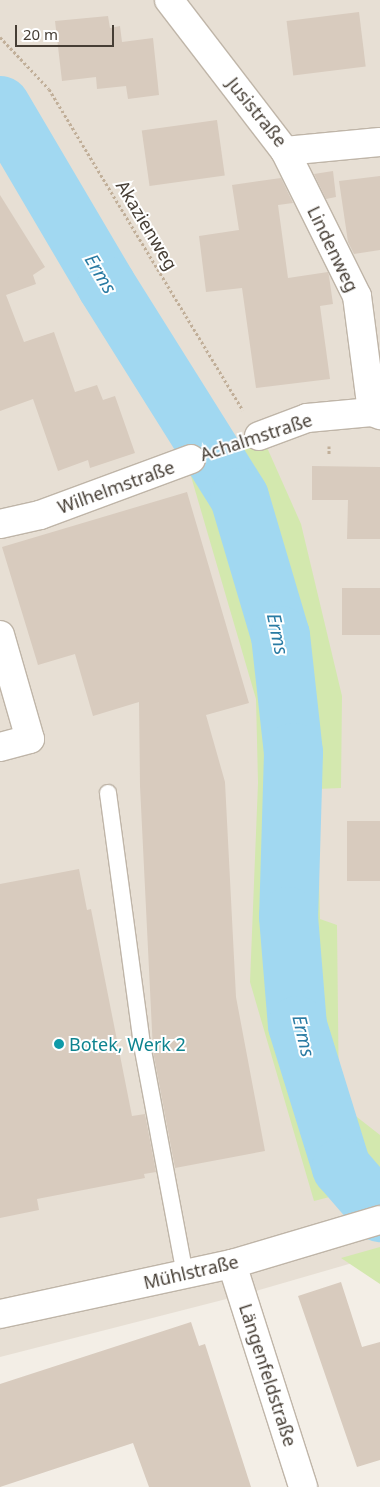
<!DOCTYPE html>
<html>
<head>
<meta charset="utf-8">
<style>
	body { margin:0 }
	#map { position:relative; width:380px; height:1487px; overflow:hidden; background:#f3eee6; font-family:"Noto Sans",sans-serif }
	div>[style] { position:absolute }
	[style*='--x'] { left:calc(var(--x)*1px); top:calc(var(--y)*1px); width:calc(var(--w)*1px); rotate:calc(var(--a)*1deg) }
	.residential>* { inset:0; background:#e7dfd4 }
	.green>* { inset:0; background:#d3e8ae }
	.river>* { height:59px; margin:-29.5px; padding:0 29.5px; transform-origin:29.5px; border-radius:29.5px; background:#a1d8f1 }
	.building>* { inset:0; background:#d8cbbe; transform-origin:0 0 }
	.path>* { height:3px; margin-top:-1.5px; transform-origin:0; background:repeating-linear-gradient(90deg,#c1af99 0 2.5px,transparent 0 5px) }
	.roads { filter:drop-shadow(1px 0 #bfb5a8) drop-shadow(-1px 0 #bfb5a8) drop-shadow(0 1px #bfb5a8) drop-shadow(0 -1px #bfb5a8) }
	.service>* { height:16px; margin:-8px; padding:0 8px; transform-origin:8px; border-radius:8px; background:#fff }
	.minor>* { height:28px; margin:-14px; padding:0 14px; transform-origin:14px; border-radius:14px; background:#fff }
	.dots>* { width:14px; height:14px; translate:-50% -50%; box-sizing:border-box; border:2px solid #fff; border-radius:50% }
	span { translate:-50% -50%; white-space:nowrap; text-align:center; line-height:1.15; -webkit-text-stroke:4px #fff; paint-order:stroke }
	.street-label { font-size:18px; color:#463e35 }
	.culture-label { font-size:18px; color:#0d838f }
	.left { translate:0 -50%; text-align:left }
	.water-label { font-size:19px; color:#2a7ba3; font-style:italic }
	.scale { position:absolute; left:15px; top:25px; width:99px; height:22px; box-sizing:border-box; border:2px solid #463e35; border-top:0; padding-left:6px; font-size:15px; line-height:18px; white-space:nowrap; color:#463e35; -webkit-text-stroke:4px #fff; paint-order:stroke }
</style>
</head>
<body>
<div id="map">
	<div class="residential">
		<i style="clip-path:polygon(0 0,380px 0,380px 1255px,242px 1295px,0 1357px)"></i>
	</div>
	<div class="green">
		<i style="clip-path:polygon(265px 443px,301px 524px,342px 696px,341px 788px,317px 789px,320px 919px,337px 925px,339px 1103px,380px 1135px,380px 1184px,314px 1201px,250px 982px,258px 783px,256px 699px,188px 466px)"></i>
		<i style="clip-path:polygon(380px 1247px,380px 1284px,341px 1258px)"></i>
	</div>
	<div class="river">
		<i style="--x:0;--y:105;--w:209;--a:59.5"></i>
		<i style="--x:106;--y:285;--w:250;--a:57.9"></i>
		<i style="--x:239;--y:497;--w:144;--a:73.5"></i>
		<i style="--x:280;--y:635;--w:118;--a:83.7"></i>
		<i style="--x:293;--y:752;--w:164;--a:91.7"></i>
		<i style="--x:288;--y:916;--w:109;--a:85.3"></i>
		<i style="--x:297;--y:1025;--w:149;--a:72.8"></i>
		<i style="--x:341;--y:1167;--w:60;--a:49.1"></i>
	</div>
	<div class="building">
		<i style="left:359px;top:12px;width:55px;height:73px;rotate:83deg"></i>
		<i style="clip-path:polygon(108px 16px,110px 28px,120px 26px,122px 42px,153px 38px,159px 95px,128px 99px,126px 86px,97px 89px,96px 77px,62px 81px,55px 21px)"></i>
		<i style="left:217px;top:120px;width:56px;height:76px;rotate:82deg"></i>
		<i style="clip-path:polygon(333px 171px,336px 197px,326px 199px,314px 174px)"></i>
		<i style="clip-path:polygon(380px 176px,380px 250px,354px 254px,348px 242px,339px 181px)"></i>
		<i style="clip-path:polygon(281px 178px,293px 203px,278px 205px,288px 278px,328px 272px,329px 276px,333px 304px,320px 306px,330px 379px,256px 388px,242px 288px,206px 292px,199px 236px,239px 230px,232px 185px)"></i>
		<i style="clip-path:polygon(0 195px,45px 267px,33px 275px,36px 284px,6px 295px,24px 342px,54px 332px,75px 392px,97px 385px,103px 400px,115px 396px,135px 453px,90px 468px,88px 460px,58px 471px,33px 399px,0 411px)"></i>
		<i style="clip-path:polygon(312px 466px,380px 467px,380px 539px,347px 539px,348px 500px,312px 500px)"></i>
		<i style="clip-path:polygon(187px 492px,249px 703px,206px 715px,225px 782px,236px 997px,265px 1151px,175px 1168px,153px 1051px,140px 786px,139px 702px,93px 716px,75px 654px,38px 665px,2px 547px)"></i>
		<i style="left:342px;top:588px;width:38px;height:47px"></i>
		<i style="left:347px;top:821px;width:33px;height:60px"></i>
		<i style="clip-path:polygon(79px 869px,87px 910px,91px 909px,132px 1116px,145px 1114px,156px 1172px,144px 1174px,145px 1178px,37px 1199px,39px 1210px,0 1218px,0 884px)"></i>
		<i style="clip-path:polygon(341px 1282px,362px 1347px,380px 1342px,380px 1460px,357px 1467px,298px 1296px)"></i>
		<i style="clip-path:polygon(191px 1322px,199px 1346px,205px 1344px,251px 1487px,149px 1487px,133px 1443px,0 1487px,0 1384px)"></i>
	</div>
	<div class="path">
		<i style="--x:0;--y:37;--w:71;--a:46.7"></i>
		<i style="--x:49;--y:89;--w:375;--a:58.9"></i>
		<i style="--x:329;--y:446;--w:8;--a:90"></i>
	</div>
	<div class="roads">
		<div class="service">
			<i style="--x:108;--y:793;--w:254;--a:82.3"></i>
			<i style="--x:142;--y:1045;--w:233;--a:79.4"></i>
		</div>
		<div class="minor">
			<i style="--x:169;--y:0;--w:190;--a:52.5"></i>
			<i style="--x:285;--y:151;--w:95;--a:-5.4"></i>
			<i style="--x:285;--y:151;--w:162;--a:63.6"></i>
			<i style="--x:357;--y:296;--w:117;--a:82.6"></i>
			<i style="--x:259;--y:436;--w:51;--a:-20.6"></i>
			<i style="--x:307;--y:418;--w:65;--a:-5.3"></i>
			<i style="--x:372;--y:412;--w:9;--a:21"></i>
			<i style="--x:0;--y:524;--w:41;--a:-12.7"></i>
			<i style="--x:40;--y:515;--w:161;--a:-20.3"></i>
			<i style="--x:0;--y:635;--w:108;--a:73.9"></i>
			<i style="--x:30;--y:739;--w:31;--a:165"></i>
			<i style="--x:232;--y:1264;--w:234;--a:72.3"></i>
			<i style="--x:0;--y:1314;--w:237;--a:-12.2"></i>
			<i style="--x:232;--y:1264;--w:154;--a:-16.6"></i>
		</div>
	</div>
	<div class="dots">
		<i style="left:59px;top:1044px;background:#0f9aa8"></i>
	</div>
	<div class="street-label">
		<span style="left:257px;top:112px;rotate:51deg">Jusistraße</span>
		<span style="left:147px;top:225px;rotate:59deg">Akazienweg</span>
		<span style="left:333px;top:249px;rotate:64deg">Lindenweg</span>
		<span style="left:256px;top:437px;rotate:-18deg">Achalmstraße</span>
		<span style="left:116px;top:487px;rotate:-20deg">Wilhelmstraße</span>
		<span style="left:191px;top:1272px;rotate:-13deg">Mühlstraße</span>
		<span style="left:268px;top:1375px;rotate:72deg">Längenfeldstraße</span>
	</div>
	<div class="culture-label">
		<span class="left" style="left:69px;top:1044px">Botek, Werk 2</span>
	</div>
	<div class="water-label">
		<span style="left:100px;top:274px;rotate:59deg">Erms</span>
		<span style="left:277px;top:634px;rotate:78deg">Erms</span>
		<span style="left:303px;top:1036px;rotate:77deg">Erms</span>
	</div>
	<div class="scale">20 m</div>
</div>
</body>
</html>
